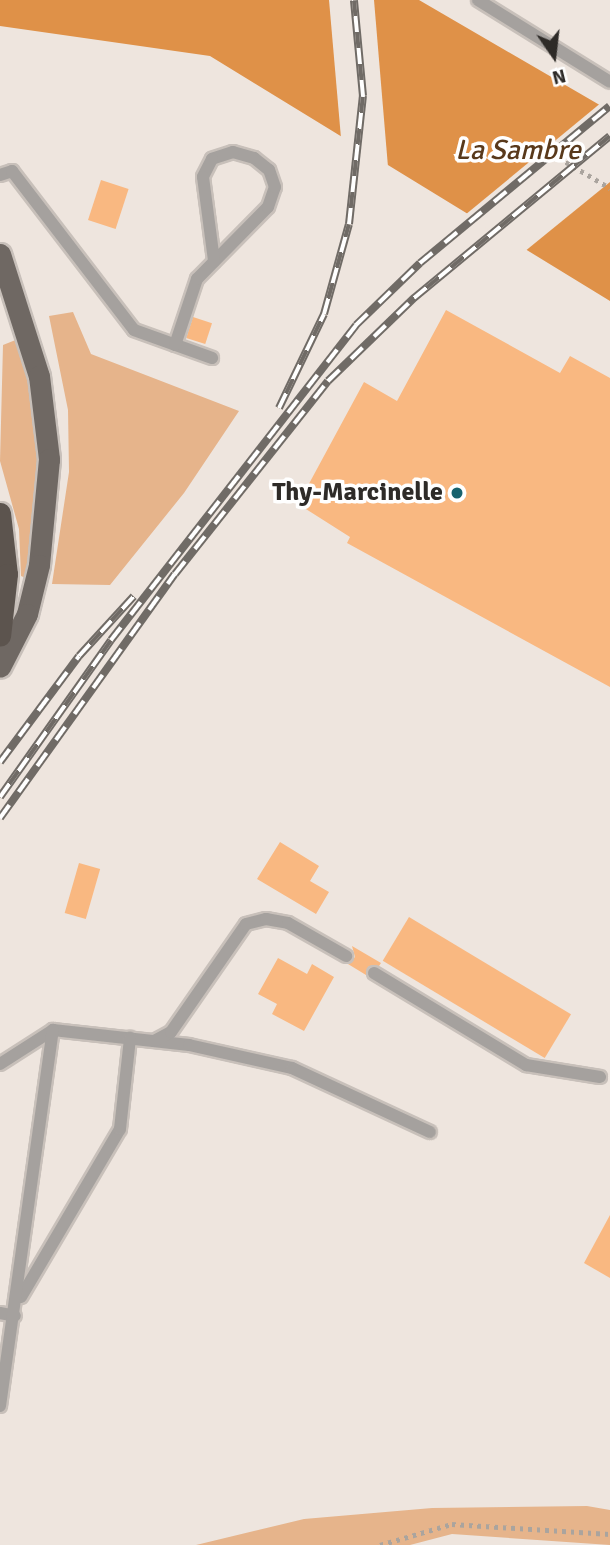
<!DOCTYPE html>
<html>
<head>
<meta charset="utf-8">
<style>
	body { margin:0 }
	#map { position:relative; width:610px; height:1545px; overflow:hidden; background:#eee5de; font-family:Signika,sans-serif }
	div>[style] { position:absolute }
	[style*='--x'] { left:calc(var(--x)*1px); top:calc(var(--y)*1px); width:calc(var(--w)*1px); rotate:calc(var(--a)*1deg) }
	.green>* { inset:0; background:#e6b48b }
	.water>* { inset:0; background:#df9148 }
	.pier>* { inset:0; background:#eee5de }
	.building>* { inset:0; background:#f9b881; transform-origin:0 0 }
	.path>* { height:4.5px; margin-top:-2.25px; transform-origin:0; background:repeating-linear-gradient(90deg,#aaa49e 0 3.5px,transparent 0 8.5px) }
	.roads { filter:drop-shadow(2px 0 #c8c0ba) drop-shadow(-2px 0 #c8c0ba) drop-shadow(0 2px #c8c0ba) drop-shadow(0 -2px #c8c0ba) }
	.lane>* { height:12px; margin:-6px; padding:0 6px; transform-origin:6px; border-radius:6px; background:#a5a19e }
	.primary>* { height:21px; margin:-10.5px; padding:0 10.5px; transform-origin:10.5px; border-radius:10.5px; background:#6f6863 }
	.highway>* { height:21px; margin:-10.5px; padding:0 10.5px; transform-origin:10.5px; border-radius:10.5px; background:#5c544e }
	.rail>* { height:8px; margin-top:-4px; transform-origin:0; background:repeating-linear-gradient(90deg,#fff 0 16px,#706b66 0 32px); box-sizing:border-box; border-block:2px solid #706b66 }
	.dots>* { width:19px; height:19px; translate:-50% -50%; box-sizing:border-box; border:4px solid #fff; border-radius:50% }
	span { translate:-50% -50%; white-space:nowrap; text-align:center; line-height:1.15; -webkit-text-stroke:7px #fff; paint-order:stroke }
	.poi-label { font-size:26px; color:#2e2b28; font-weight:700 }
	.right { translate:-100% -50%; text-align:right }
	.water-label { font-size:28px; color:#59391b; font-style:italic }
	.north { position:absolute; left:519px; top:21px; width:70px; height:70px; -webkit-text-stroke:5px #fff; paint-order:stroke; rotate:166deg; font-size:19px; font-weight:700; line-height:28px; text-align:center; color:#2e2b28 }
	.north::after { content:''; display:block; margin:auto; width:24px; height:32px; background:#2e2b28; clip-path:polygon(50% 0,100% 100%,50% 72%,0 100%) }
</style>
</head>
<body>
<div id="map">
	<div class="green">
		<i style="clip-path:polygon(73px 312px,91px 354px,239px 411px,184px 493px,110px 585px,52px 584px,69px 472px,68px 410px,49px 316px)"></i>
		<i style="clip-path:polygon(18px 339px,30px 378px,40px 465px,28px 579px,21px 576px,19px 529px,0 461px,3px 345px)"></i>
		<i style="clip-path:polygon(587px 1506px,610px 1510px,610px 1545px,452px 1534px,410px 1545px,196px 1545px,304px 1519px,432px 1508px)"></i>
	</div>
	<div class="water">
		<i style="clip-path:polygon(0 0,419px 0,610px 111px,610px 301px,210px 56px,0 26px)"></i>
	</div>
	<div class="pier">
		<i style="clip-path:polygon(329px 0,374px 0,388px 167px,341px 138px)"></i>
		<i style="clip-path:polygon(602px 102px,610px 107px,610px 182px,524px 252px,465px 215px)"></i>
	</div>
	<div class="building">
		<i style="left:101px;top:180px;width:29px;height:42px;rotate:18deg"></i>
		<i style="clip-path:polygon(446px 310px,560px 373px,570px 356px,610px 378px,610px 687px,347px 543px,350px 537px,298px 504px,364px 382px,397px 401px)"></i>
		<i style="left:193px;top:317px;width:20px;height:22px;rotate:18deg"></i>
		<i style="clip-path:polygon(280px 842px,319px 866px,310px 881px,329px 892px,316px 914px,257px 879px)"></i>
		<i style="left:79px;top:863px;width:22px;height:52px;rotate:16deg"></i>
		<i style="left:409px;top:917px;width:189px;height:51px;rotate:31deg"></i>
		<i style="clip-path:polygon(352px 946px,381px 963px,379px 966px,369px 966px,366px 975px,348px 964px,355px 957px)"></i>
		<i style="clip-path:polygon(278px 958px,307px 974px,312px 964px,334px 977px,304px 1031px,272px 1014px,277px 1004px,258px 994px)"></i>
		<i style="clip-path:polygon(610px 1215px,610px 1278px,584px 1263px)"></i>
	</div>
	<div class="path">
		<i style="--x:544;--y:149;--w:77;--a:30.6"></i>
		<i style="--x:380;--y:1545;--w:75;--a:-16.3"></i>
		<i style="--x:452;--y:1524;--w:158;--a:3.6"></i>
	</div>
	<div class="roads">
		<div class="lane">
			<i style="--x:478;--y:0;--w:155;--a:31.8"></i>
			<i style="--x:0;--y:175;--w:13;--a:-18"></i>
			<i style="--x:12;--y:171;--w:200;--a:52.5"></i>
			<i style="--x:134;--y:330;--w:83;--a:19.7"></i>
			<i style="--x:175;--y:345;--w:70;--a:-71.6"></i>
			<i style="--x:197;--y:279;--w:101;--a:-45.4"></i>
			<i style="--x:268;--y:207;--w:21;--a:-71"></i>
			<i style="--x:275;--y:187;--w:18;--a:-109"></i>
			<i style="--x:269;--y:170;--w:19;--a:-141"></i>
			<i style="--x:254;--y:158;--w:22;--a:-164"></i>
			<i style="--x:233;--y:152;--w:22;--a:162"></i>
			<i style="--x:212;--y:159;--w:20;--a:117"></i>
			<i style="--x:203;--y:177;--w:85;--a:82.5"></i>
			<i style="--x:374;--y:973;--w:178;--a:31.2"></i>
			<i style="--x:526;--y:1065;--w:75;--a:9.2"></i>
			<i style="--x:53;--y:1030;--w:137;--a:6.3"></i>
			<i style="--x:189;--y:1045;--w:106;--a:12.6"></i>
			<i style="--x:292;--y:1068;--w:152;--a:24.9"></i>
			<i style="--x:154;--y:1041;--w:19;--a:-28"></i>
			<i style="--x:171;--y:1032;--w:131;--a:-55.2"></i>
			<i style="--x:246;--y:924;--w:21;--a:-14"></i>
			<i style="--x:266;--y:919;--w:22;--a:10"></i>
			<i style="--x:288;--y:923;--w:67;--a:29.6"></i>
			<i style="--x:0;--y:1064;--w:63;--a:-32.7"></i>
			<i style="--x:21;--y:1297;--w:195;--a:-59.5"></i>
			<i style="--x:120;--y:1129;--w:92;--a:-83.7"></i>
			<i style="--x:0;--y:1313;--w:15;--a:11"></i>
			<i style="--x:0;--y:1406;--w:380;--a:-82"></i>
		</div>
		<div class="primary">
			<i style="--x:0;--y:254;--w:128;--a:72.3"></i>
			<i style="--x:39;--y:376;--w:84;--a:83.1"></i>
			<i style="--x:49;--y:459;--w:106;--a:95.4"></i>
			<i style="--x:39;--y:565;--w:50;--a:103.8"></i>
			<i style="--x:27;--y:614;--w:59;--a:117"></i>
		</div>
		<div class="highway">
			<i style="--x:0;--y:513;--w:61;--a:83.5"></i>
			<i style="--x:7;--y:574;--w:62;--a:96.4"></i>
		</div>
	</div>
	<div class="rail">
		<i style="--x:279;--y:408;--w:104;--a:-64.4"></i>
		<i style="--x:324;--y:314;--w:93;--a:-74.5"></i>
		<i style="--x:349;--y:224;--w:129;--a:-83.8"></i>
		<i style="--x:363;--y:96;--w:96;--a:-95.4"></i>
		<i style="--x:0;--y:762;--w:132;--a:-53.3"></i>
		<i style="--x:79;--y:656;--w:81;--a:-47.5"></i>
		<i style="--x:0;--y:797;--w:192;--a:-54.7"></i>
		<i style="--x:111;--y:640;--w:399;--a:-52.1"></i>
		<i style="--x:356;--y:325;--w:89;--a:-44.1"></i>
		<i style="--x:420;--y:263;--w:246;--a:-39.6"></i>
		<i style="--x:0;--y:818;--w:300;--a:-54.4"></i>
		<i style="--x:175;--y:574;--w:246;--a:-51.6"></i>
		<i style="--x:328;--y:381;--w:120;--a:-44"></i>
		<i style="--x:414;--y:298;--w:254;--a:-39.6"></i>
	</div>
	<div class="dots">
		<i style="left:457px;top:493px;background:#17626e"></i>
	</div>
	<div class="poi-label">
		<span class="right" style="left:443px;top:493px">Thy-Marcinelle</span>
	</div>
	<div class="water-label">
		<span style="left:518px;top:150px">La Sambre</span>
	</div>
	<div class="north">N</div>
</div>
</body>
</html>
